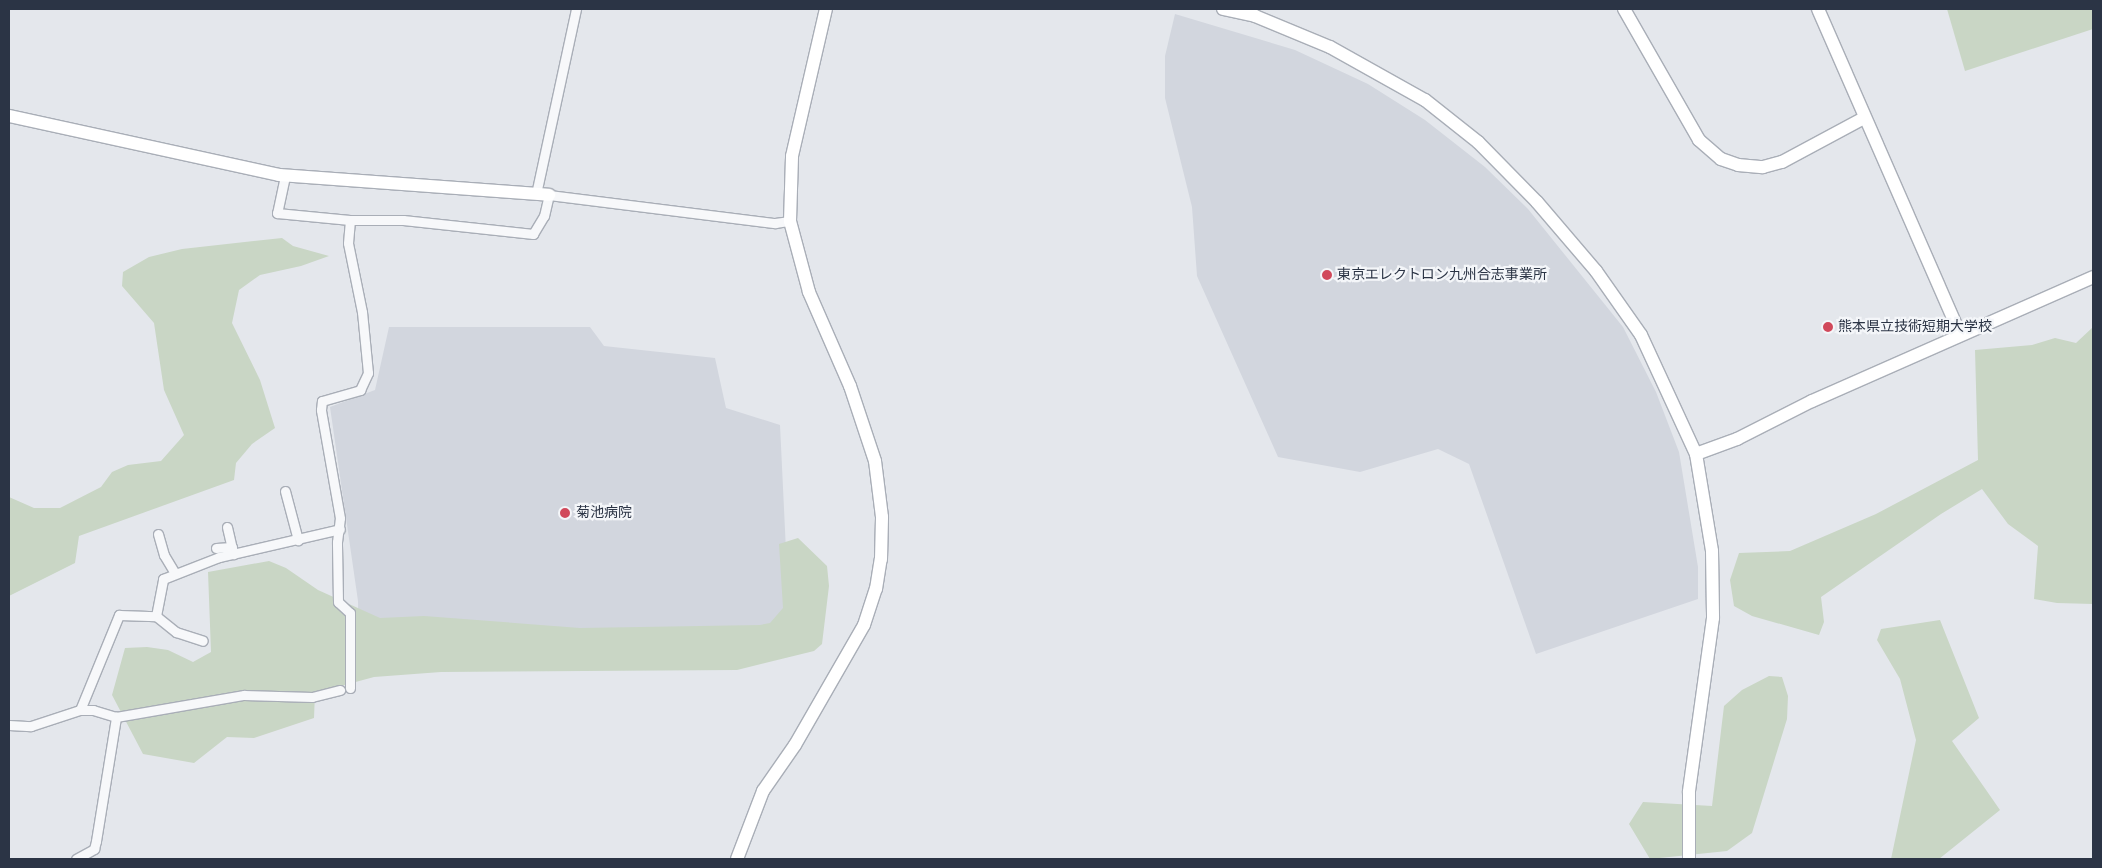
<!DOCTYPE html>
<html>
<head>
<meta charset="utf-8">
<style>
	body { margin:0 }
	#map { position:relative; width:2102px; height:868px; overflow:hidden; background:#e4e7ec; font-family:"Fira Sans","Noto Sans JP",sans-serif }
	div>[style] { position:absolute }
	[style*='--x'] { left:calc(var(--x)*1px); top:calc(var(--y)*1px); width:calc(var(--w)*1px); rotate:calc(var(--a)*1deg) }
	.built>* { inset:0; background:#d2d6de }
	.green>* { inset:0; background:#c9d6c5 }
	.roads { filter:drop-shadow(1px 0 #a9aeb7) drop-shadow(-1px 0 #a9aeb7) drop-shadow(0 1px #a9aeb7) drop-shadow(0 -1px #a9aeb7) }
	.street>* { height:9px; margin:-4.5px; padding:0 4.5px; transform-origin:4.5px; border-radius:4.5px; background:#f7f8fa }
	.secondary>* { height:12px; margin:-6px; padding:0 6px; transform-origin:6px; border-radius:6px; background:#fff }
	.dots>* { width:14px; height:14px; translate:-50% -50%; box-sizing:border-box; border:2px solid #f4f6f9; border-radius:50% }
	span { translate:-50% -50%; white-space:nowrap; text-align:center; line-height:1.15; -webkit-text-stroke:4.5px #f4f6f9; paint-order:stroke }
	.poi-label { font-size:14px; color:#2b3445 }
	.left { translate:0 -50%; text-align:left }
	.frame { position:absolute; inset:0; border:10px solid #2b3445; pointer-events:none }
</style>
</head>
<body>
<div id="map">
	<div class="built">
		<i style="clip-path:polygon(1175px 14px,1295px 50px,1368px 84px,1425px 120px,1485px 167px,1528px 209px,1623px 327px,1656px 392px,1679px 452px,1698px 567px,1698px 599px,1536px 654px,1469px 464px,1438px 449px,1360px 472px,1278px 457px,1197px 276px,1192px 207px,1165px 98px,1165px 56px)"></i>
		<i style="clip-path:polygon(389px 327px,590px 327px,604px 346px,715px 358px,726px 408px,780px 425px,791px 655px,359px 674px,358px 601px,330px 407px,375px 390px)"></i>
	</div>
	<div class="green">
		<i style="clip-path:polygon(1947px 9px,2093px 9px,2093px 29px,1965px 71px)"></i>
		<i style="clip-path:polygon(282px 238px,293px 246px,329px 256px,301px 266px,260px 275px,239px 290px,232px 323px,260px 380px,275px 428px,252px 444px,236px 463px,234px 480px,79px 536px,75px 563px,9px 596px,9px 497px,34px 508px,60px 508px,101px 487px,112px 472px,128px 465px,161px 461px,184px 435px,164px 390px,154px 323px,122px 286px,123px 272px,149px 257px,182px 249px)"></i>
		<i style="clip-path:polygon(2093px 327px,2093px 604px,2057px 603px,2034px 599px,2038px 546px,2008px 524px,1982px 489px,1941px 514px,1821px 597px,1824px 622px,1819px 635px,1752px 616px,1734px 606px,1730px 580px,1739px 553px,1790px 551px,1876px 514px,1978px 460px,1975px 350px,2032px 345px,2055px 338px,2076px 343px)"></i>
		<i style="clip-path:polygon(798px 538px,827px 566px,829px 586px,822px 644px,814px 651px,737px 670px,441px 672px,374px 677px,315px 693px,314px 718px,254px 738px,227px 737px,194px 763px,143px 754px,112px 695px,125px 648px,147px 647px,168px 650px,193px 662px,211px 652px,208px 572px,269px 561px,286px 568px,318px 590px,380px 618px,424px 616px,580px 628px,760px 625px,770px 623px,783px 608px,779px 544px)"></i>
		<i style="clip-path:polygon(1940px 620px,1979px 718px,1952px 741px,2000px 810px,1939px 859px,1891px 859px,1916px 740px,1900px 679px,1877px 640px,1881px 629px)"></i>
		<i style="clip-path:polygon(1769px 676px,1782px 677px,1788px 696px,1787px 719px,1752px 833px,1727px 851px,1650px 859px,1629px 824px,1643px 802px,1712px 806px,1724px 706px,1742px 690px)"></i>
	</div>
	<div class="roads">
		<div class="street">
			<i style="--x:285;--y:176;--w:38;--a:102"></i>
			<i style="--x:277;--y:213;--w:73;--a:5.5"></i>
			<i style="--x:536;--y:194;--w:189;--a:-77.8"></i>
			<i style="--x:285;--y:491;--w:51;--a:75.1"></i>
			<i style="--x:227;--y:527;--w:28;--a:77"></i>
			<i style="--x:158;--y:534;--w:22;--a:74"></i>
			<i style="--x:164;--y:555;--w:21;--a:59"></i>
			<i style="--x:216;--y:548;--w:16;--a:-4"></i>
			<i style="--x:156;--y:616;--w:26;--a:39"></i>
			<i style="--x:176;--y:632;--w:28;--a:18"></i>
			<i style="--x:350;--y:688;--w:75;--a:-90"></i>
			<i style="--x:350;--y:613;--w:16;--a:-137"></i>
			<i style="--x:338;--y:602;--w:60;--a:-91"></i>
			<i style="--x:337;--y:542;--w:24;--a:-83"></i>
			<i style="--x:340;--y:518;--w:110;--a:-100"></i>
			<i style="--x:321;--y:410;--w:9;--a:-84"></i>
			<i style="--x:322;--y:401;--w:40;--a:-16"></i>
			<i style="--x:360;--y:390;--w:19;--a:-65"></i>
			<i style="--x:368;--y:373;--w:61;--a:-95.6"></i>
			<i style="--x:362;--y:312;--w:70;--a:-101.5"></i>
			<i style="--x:348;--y:243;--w:23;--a:-85"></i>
			<i style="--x:350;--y:220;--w:53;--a:0"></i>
			<i style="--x:403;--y:220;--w:131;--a:6.1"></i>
			<i style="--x:533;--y:234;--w:21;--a:-59"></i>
			<i style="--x:544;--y:216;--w:22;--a:-77"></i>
			<i style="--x:549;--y:195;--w:228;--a:7.1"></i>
			<i style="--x:775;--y:223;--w:15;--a:-8"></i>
			<i style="--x:80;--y:710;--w:103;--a:-67.7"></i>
			<i style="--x:119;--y:615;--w:37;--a:2"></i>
			<i style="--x:156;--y:616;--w:38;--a:-79"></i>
			<i style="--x:163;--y:579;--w:60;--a:-21.4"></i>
			<i style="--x:219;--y:557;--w:124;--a:-13"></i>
			<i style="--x:9;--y:725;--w:22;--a:3"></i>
			<i style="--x:31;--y:726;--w:52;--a:-18.1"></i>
			<i style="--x:80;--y:710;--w:13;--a:0"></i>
			<i style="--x:93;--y:710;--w:24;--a:17"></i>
			<i style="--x:116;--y:717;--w:130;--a:-9.8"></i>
			<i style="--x:244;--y:695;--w:68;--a:1.7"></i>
			<i style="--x:312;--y:697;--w:29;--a:-14"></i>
			<i style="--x:76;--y:859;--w:21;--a:-29"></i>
			<i style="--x:94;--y:849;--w:8;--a:-76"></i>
			<i style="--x:96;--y:841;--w:126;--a:-80.8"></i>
		</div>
		<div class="secondary">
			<i style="--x:1223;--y:9;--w:33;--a:12"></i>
			<i style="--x:1255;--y:16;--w:81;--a:22.5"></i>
			<i style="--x:1330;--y:47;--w:109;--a:29.2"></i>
			<i style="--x:1425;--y:100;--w:68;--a:38.4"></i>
			<i style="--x:1478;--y:142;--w:84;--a:45.5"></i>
			<i style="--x:1537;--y:202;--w:91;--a:49.5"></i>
			<i style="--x:1596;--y:271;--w:78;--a:54.9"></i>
			<i style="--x:1641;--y:335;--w:131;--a:65.2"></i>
			<i style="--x:1696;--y:454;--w:98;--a:80.6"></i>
			<i style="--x:1712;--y:551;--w:67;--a:89.1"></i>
			<i style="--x:1713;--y:618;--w:176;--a:97.9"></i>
			<i style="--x:1689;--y:792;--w:67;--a:90"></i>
			<i style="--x:1624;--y:9;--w:151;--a:60.2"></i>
			<i style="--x:1699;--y:140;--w:29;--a:41"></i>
			<i style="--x:1721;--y:159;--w:18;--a:19"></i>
			<i style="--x:1738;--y:165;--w:25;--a:5"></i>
			<i style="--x:1763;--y:167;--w:20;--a:-15"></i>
			<i style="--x:1782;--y:162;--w:93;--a:-28.2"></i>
			<i style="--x:1818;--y:9;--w:355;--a:66.4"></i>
			<i style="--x:9;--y:116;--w:276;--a:12.3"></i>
			<i style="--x:279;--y:175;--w:271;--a:4.2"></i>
			<i style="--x:1696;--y:454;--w:44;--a:-20.1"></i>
			<i style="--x:1737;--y:439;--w:84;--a:-26.9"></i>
			<i style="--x:1812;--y:401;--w:307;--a:-23.8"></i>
			<i style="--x:737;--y:859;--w:73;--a:-69.1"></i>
			<i style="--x:763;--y:791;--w:56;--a:-55.2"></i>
			<i style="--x:795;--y:745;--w:138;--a:-60.1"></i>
			<i style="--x:864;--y:625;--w:38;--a:-72"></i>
			<i style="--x:876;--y:589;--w:30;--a:-81"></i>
			<i style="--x:881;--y:559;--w:42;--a:-88.6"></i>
			<i style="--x:882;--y:517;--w:56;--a:-97.1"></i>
			<i style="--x:875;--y:461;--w:79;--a:-108.4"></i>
			<i style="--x:850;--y:386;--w:103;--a:-113.6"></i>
			<i style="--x:809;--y:292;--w:73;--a:-105"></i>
			<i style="--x:790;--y:221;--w:65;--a:-88.2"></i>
			<i style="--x:792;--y:156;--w:151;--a:-77"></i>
		</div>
	</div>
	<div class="dots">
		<i style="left:1327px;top:275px;background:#d1495b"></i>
		<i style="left:1828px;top:327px;background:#d1495b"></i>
		<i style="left:565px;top:513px;background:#d1495b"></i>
	</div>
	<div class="poi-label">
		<span class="left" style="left:1337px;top:275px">東京エレクトロン九州合志事業所</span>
		<span class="left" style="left:1838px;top:327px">熊本県立技術短期大学校</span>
		<span class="left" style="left:576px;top:513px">菊池病院</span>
	</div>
	<div class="frame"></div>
</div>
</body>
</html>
